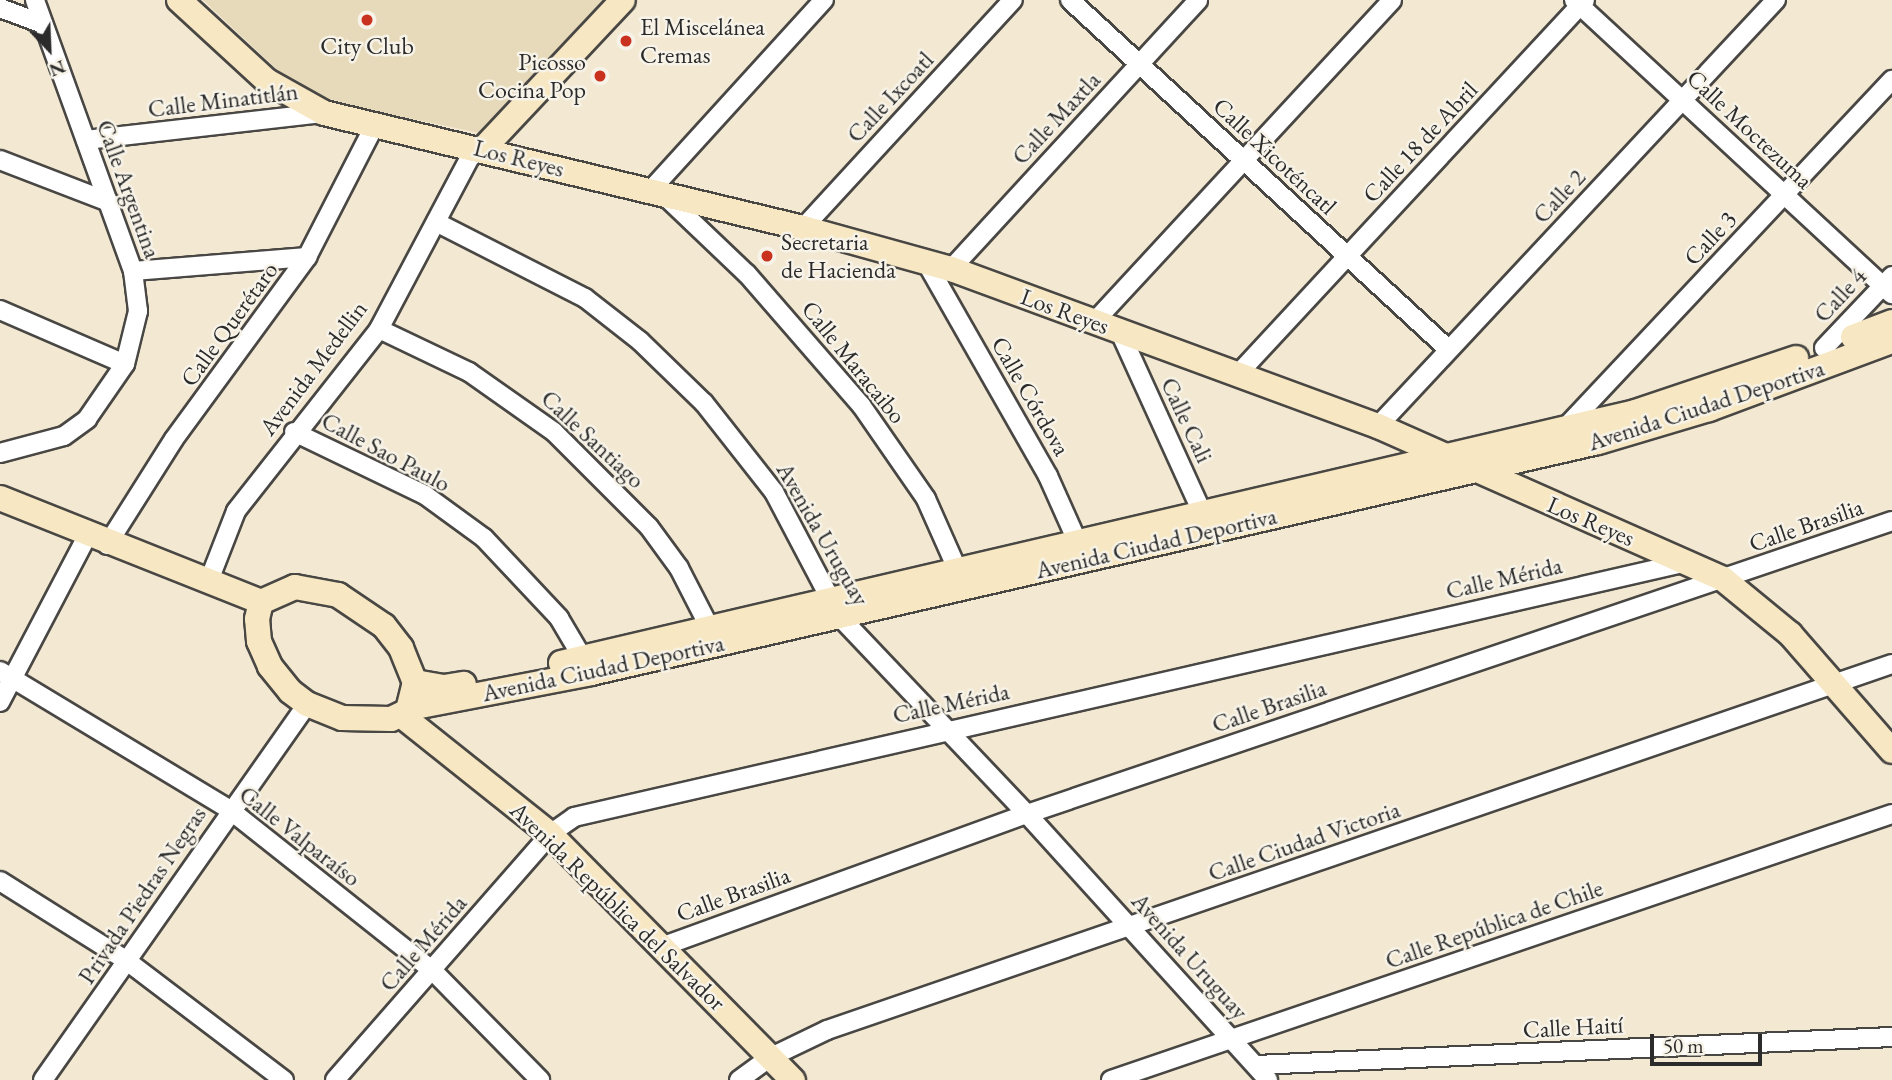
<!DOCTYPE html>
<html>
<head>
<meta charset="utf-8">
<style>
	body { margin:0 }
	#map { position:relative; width:1892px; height:1080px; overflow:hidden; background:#f3e8d2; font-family:"EB Garamond",serif }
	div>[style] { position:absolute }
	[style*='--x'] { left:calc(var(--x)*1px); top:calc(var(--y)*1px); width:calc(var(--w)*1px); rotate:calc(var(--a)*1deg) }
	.built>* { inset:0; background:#e6daba }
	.roads { filter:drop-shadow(2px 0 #494744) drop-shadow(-2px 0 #494744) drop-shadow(0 2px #494744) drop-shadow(0 -2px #494744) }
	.street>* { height:18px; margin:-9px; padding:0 9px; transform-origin:9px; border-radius:9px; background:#fff }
	.secondary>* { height:24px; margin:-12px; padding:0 12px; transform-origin:12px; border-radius:12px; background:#f7e8c3 }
	.dots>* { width:19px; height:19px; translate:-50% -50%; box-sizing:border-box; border:4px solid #f7f3e8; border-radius:50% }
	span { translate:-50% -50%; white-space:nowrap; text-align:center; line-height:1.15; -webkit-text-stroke:5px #f7f3e8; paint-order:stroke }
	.poi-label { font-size:24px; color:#2b2b2b }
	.left { translate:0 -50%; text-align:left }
	.right { translate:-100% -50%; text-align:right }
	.street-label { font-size:24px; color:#2b2b2b }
	.north { position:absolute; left:14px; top:14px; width:70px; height:70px; -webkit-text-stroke:5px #f7f3e8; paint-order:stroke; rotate:157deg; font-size:19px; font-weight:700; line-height:28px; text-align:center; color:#2b2b2b }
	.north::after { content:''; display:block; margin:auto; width:24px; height:32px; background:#2b2b2b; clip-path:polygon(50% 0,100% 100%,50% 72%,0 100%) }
	.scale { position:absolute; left:1650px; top:1034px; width:112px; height:32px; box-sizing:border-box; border:4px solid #2b2b2b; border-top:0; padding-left:9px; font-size:21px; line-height:24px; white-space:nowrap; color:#2b2b2b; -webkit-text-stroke:5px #f7f3e8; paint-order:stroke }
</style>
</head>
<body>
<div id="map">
	<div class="built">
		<i style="clip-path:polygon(203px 0,605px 0,480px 133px,360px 108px,298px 89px)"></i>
	</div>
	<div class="roads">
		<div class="street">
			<i style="--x:1070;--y:0;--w:514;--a:42.72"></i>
			<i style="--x:1574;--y:0;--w:433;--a:42.8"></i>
			<i style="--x:0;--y:8;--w:46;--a:20.4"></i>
			<i style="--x:86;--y:140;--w:240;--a:-6.5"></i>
			<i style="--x:0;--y:160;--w:117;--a:21.1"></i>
			<i style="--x:649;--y:192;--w:260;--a:-47.7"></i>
			<i style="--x:665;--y:196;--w:113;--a:43.6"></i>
			<i style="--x:747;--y:274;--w:174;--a:49"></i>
			<i style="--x:861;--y:405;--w:114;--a:55.3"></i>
			<i style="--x:926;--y:499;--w:89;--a:66"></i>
			<i style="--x:436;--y:222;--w:167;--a:27"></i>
			<i style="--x:585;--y:298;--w:70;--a:38"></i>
			<i style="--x:640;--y:341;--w:89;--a:44.1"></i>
			<i style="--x:704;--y:403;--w:113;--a:51.8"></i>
			<i style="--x:774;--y:492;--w:141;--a:62.2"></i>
			<i style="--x:840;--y:617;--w:272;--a:46.5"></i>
			<i style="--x:1027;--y:814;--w:359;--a:47.8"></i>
			<i style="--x:803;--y:228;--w:310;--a:-47.4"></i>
			<i style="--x:926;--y:262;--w:246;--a:60.3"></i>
			<i style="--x:1048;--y:476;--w:83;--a:65.9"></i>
			<i style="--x:951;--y:269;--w:365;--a:-47.4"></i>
			<i style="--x:133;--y:271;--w:175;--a:-4.6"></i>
			<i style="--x:0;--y:310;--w:136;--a:23.4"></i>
			<i style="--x:1095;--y:321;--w:437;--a:-47.2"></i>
			<i style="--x:379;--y:329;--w:100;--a:25.5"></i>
			<i style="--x:469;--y:372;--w:104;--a:35.2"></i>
			<i style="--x:554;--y:432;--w:134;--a:45"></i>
			<i style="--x:649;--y:527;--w:51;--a:53.8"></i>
			<i style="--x:679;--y:568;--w:79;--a:62.8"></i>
			<i style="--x:1119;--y:330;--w:210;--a:65.5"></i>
			<i style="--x:1824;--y:348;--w:99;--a:-46.6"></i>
			<i style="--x:1238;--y:374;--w:510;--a:-47.14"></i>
			<i style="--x:1378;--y:426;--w:583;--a:-46.95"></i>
			<i style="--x:1564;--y:429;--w:479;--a:-46.8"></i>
			<i style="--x:294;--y:432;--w:145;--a:25.7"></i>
			<i style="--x:425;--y:495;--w:73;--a:36.1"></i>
			<i style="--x:484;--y:538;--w:110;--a:46.8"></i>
			<i style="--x:559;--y:618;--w:57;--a:59.4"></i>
			<i style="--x:0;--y:453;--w:66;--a:-14.9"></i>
			<i style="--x:64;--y:436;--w:29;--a:-36"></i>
			<i style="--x:87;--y:419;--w:67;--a:-55.4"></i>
			<i style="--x:125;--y:364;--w:55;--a:-76.2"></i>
			<i style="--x:138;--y:311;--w:40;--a:-97.1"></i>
			<i style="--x:133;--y:271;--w:288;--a:-109.9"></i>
			<i style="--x:107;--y:545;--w:125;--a:-57.7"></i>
			<i style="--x:174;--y:439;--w:225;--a:-53.8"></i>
			<i style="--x:307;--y:257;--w:151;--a:-62.8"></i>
			<i style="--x:208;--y:583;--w:77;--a:-68.7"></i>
			<i style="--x:236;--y:511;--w:231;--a:-51.8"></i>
			<i style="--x:379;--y:329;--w:195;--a:-62.1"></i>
			<i style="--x:470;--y:157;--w:15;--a:-32"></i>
			<i style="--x:0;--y:671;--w:269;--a:31.1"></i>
			<i style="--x:230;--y:810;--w:259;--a:38.4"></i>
			<i style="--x:433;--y:971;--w:153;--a:45.5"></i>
			<i style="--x:0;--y:702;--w:187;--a:-62.3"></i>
			<i style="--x:0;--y:881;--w:150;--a:32.2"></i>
			<i style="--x:127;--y:961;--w:197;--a:37.2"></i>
			<i style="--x:664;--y:946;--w:386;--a:-20"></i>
			<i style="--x:1027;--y:814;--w:913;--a:-18.71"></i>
			<i style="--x:1256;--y:1065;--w:637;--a:-2.52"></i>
			<i style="--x:43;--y:1080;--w:459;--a:-54.9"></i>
			<i style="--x:335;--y:1080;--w:327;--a:-48.8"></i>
			<i style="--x:550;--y:834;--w:29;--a:-35"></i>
			<i style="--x:574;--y:817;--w:1142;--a:-12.9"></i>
			<i style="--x:739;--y:1080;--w:39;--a:-36"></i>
			<i style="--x:771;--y:1057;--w:62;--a:-25.7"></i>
			<i style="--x:827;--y:1030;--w:1126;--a:-18.97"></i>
			<i style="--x:1111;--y:1080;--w:825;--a:-18.81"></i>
		</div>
		<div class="secondary">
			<i style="--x:179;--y:0;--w:120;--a:42.6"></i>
			<i style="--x:267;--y:81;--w:65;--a:29.3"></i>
			<i style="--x:324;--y:113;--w:493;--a:13.5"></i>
			<i style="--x:803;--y:228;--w:154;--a:15.5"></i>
			<i style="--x:951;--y:269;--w:455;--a:20.2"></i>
			<i style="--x:1378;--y:426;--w:377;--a:23.9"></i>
			<i style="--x:1723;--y:579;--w:87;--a:39.4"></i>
			<i style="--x:1790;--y:634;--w:155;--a:48.9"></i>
			<i style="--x:483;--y:149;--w:204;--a:-46.8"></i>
			<i style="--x:1853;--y:337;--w:42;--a:-21"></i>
			<i style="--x:0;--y:498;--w:281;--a:21.7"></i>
			<i style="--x:295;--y:587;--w:44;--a:10.5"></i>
			<i style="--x:338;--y:595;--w:55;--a:34"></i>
			<i style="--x:384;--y:626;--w:28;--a:52"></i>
			<i style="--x:401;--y:648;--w:37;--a:68"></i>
			<i style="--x:415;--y:682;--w:30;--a:104"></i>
			<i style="--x:408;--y:711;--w:19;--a:155"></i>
			<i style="--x:391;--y:719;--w:49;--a:-178.8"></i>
			<i style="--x:342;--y:718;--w:38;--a:-158"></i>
			<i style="--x:307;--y:704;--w:21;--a:-143"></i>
			<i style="--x:290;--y:691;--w:32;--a:-129"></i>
			<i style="--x:270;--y:666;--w:27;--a:-114"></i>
			<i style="--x:259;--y:641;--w:22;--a:-95"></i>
			<i style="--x:257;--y:619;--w:17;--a:-77"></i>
			<i style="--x:261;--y:602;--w:37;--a:-24"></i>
			<i style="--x:561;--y:663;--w:1103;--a:-13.15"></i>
			<i style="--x:1635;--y:412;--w:170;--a:-18.5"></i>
			<i style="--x:415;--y:682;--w:29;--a:10"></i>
			<i style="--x:444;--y:687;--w:20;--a:-9"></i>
			<i style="--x:410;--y:708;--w:184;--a:-10.9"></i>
			<i style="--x:591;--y:673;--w:1033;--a:-12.92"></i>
			<i style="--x:1598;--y:442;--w:116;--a:-16.6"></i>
			<i style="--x:1709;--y:409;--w:195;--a:-20.4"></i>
			<i style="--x:401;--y:715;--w:191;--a:38.6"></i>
			<i style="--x:550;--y:834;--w:346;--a:45.4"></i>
		</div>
	</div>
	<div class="dots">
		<i style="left:367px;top:20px;background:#c8321e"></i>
		<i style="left:626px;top:41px;background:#c8321e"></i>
		<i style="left:600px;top:76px;background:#c8321e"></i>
		<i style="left:767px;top:256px;background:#c8321e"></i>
	</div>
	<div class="poi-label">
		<span class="left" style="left:640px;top:41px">El Miscelánea<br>Cremas</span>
		<span style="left:367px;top:46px">City Club</span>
		<span class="right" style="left:586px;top:76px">Picosso<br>Cocina Pop</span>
		<span class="left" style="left:781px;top:256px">Secretaria<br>de Hacienda</span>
	</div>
	<div class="street-label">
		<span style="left:890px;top:97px;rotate:-47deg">Calle Ixcoatl</span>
		<span style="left:223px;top:100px;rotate:-7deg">Calle Minatitlán</span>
		<span style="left:1056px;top:118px;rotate:-47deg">Calle Maxtla</span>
		<span style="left:1750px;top:129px;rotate:43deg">Calle Moctezuma</span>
		<span style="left:1420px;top:142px;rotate:-47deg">Calle 18 de Abril</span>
		<span style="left:1275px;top:156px;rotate:43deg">Calle Xicoténcatl</span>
		<span style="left:519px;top:158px;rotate:14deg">Los Reyes</span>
		<span style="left:129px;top:189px;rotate:70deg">Calle Argentina</span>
		<span style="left:1559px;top:196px;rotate:-47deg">Calle 2</span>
		<span style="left:1710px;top:238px;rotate:-47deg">Calle 3</span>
		<span style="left:1840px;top:295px;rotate:-47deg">Calle 4</span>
		<span style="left:1065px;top:311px;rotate:20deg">Los Reyes</span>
		<span style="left:229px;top:324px;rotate:-54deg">Calle Querétaro</span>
		<span style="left:854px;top:362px;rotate:51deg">Calle Maracaibo</span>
		<span style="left:313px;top:368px;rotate:-53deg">Avenida Medellin</span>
		<span style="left:1031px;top:396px;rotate:60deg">Calle Córdova</span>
		<span style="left:1706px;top:405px;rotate:-18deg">Avenida Ciudad Deportiva</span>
		<span style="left:1187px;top:420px;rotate:65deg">Calle Cali</span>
		<span style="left:593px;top:439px;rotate:43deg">Calle Santiago</span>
		<span style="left:386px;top:452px;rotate:28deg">Calle Sao Paulo</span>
		<span style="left:1591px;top:521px;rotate:23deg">Los Reyes</span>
		<span style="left:1806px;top:525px;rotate:-19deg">Calle Brasilia</span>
		<span style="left:823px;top:534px;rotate:60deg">Avenida Uruguay</span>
		<span style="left:1156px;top:543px;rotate:-13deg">Avenida Ciudad Deportiva</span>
		<span style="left:1504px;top:578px;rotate:-13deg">Calle Mérida</span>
		<span style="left:603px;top:668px;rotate:-12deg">Avenida Ciudad Deportiva</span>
		<span style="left:951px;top:703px;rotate:-12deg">Calle Mérida</span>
		<span style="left:1269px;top:706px;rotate:-19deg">Calle Brasilia</span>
		<span style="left:300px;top:836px;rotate:38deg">Calle Valparaíso</span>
		<span style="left:1304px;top:841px;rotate:-19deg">Calle Ciudad Victoria</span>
		<span style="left:733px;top:894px;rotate:-20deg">Calle Brasilia</span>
		<span style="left:142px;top:895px;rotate:-56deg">Privada Piedras Negras</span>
		<span style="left:618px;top:906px;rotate:44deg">Avenida República del Salvador</span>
		<span style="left:1494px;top:924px;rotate:-19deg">Calle República de Chile</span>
		<span style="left:423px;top:943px;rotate:-49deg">Calle Mérida</span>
		<span style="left:1190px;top:956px;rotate:48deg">Avenida Uruguay</span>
		<span style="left:1573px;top:1027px;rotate:-3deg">Calle Haití</span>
	</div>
	<div class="north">N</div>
	<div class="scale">50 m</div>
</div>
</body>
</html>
